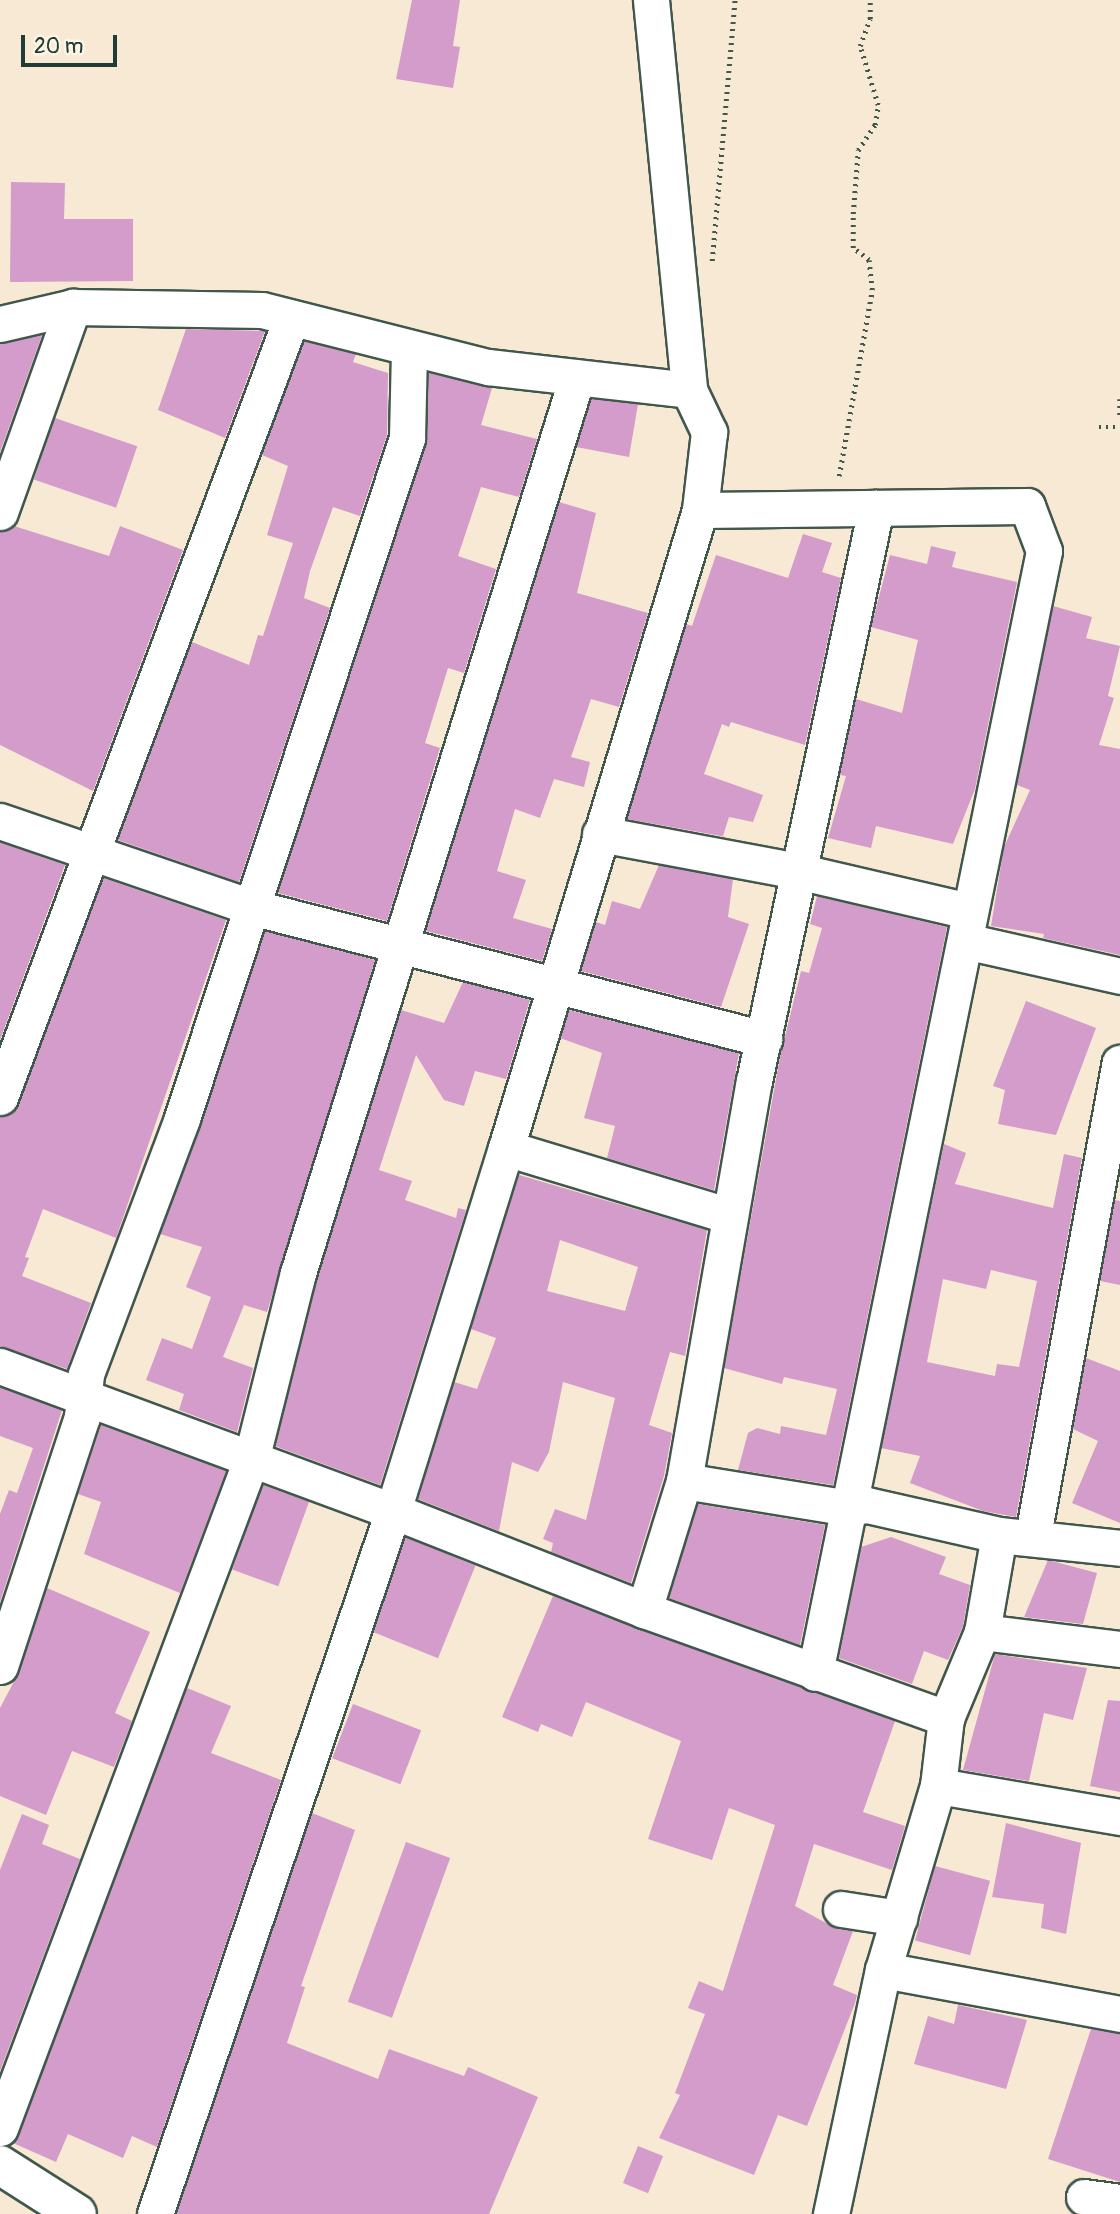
<!DOCTYPE html>
<html>
<head>
<meta charset="utf-8">
<style>
	body { margin:0 }
	#map { position:relative; width:1120px; height:2214px; overflow:hidden; background:#f8e9d4; font-family:Pangolin,sans-serif }
	div>[style] { position:absolute }
	[style*='--x'] { left:calc(var(--x)*1px); top:calc(var(--y)*1px); width:calc(var(--w)*1px); rotate:calc(var(--a)*1deg) }
	.building>* { inset:0; background:#d39cca; transform-origin:0 0 }
	.path>* { height:4.5px; margin-top:-2.25px; transform-origin:0; background:repeating-linear-gradient(90deg,#40574c 0 2px,transparent 0 7px) }
	.roads { filter:drop-shadow(2px 0 #40574c) drop-shadow(-2px 0 #40574c) drop-shadow(0 2px #40574c) drop-shadow(0 -2px #40574c) }
	.minor>* { height:35px; margin:-17.5px; padding:0 17.5px; transform-origin:17.5px; border-radius:17.5px; background:#fff }
	.major>* { height:38px; margin:-19px; padding:0 19px; transform-origin:19px; border-radius:19px; background:#fff }
	span { translate:-50% -50%; white-space:nowrap; text-align:center; line-height:1.15; -webkit-text-stroke:6px #fcf5e5; paint-order:stroke }
	.scale { position:absolute; left:21px; top:35px; width:96px; height:32px; box-sizing:border-box; border:4px solid #1f3d34; border-top:0; padding-left:9px; font-size:21px; line-height:24px; white-space:nowrap; color:#1f3d34; -webkit-text-stroke:5px #fcf5e5; paint-order:stroke }
</style>
</head>
<body>
<div id="map">
	<div class="building">
		<i style="clip-path:polygon(412px 0,460px 0,453px 46px,460px 47px,453px 88px,396px 79px)"></i>
		<i style="clip-path:polygon(11px 182px,65px 183px,64px 219px,133px 219px,133px 281px,10px 282px)"></i>
		<i style="clip-path:polygon(186px 329px,265px 331px,225px 438px,158px 410px)"></i>
		<i style="clip-path:polygon(42px 335px,0 452px,0 344px)"></i>
		<i style="clip-path:polygon(304px 341px,356px 354px,353px 362px,388px 373px,387px 435px,360px 516px,333px 507px,310px 571px,304px 598px,330px 608px,239px 882px,118px 840px,192px 642px,249px 665px,258px 635px,263px 636px,293px 543px,267px 535px,288px 466px,262px 455px)"></i>
		<i style="clip-path:polygon(429px 373px,492px 388px,481px 425px,537px 439px,519px 497px,481px 487px,458px 556px,496px 569px,464px 673px,448px 668px,425px 743px,440px 748px,387px 921px,278px 893px,426px 444px)"></i>
		<i style="clip-path:polygon(591px 399px,638px 404px,629px 457px,576px 447px)"></i>
		<i style="left:55px;top:418px;width:87px;height:65px;rotate:19deg"></i>
		<i style="clip-path:polygon(559px 502px,596px 513px,577px 593px,648px 613px,619px 707px,591px 699px,571px 757px,590px 762px,584px 787px,554px 779px,540px 818px,515px 809px,497px 871px,526px 880px,513px 918px,552px 929px,542px 961px,426px 931px)"></i>
		<i style="clip-path:polygon(14px 526px,109px 556px,120px 526px,183px 550px,93px 791px,0 745px,0 532px)"></i>
		<i style="clip-path:polygon(803px 534px,832px 543px,822px 572px,841px 578px,805px 745px,731px 722px,729px 727px,722px 724px,704px 774px,763px 795px,753px 822px,729px 817px,723px 836px,727px 837px,627px 819px,686px 624px,692px 626px,716px 555px,788px 578px)"></i>
		<i style="clip-path:polygon(931px 546px,956px 552px,952px 567px,1017px 582px,975px 789px,953px 844px,876px 826px,871px 848px,828px 838px,846px 776px,840px 775px,856px 699px,902px 713px,918px 640px,871px 627px,890px 555px,927px 564px)"></i>
		<i style="clip-path:polygon(1053px 606px,1092px 617px,1086px 638px,1120px 646px,1108px 696px,1114px 698px,1099px 745px,1120px 749px,1120px 955px,1043px 938px,1044px 934px,991px 926px,1004px 847px,1030px 790px,1017px 785px)"></i>
		<i style="clip-path:polygon(0 842px,65px 865px,0 1040px)"></i>
		<i style="clip-path:polygon(659px 865px,733px 879px,728px 917px,749px 924px,721px 1007px,581px 971px,596px 922px,605px 925px,612px 901px,640px 909px)"></i>
		<i style="clip-path:polygon(103px 878px,226px 920px,116px 1238px,43px 1209px,25px 1257px,29px 1258px,22px 1276px,91px 1303px,67px 1369px,0 1346px,0 1117px,12px 1113px,19px 1104px)"></i>
		<i style="clip-path:polygon(817px 896px,947px 927px,833px 1485px,738px 1470px,748px 1433px,757px 1428px,780px 1434px,781px 1426px,826px 1435px,837px 1389px,784px 1377px,782px 1384px,724px 1368px,780px 1057px,801px 971px,809px 973px,822px 928px,810px 924px)"></i>
		<i style="clip-path:polygon(265px 931px,375px 960px,267px 1312px,244px 1305px,223px 1357px,253px 1368px,237px 1432px,179px 1410px,184px 1394px,146px 1380px,162px 1338px,192px 1349px,211px 1297px,186px 1287px,202px 1247px,160px 1234px)"></i>
		<i style="clip-path:polygon(463px 982px,530px 1000px,506px 1079px,475px 1071px,464px 1106px,444px 1100px,416px 1055px,379px 1170px,412px 1181px,405px 1200px,456px 1218px,458px 1208px,466px 1210px,380px 1485px,275px 1446px,317px 1278px,401px 1010px,444px 1023px)"></i>
		<i style="clip-path:polygon(1026px 1001px,1096px 1028px,1056px 1135px,998px 1124px,1005px 1090px,993px 1086px)"></i>
		<i style="clip-path:polygon(569px 1010px,739px 1053px,714px 1190px,607px 1158px,615px 1126px,584px 1118px,602px 1053px,560px 1038px)"></i>
		<i style="clip-path:polygon(evenodd,944px 1144px,966px 1153px,955px 1184px,1053px 1208px,1064px 1154px,1082px 1158px,1016px 1517px,983px 1511px,910px 1483px,920px 1456px,881px 1448px,944px 1144px,991px 1270px,1037px 1281px,1019px 1367px,997px 1364px,995px 1376px,927px 1362px,943px 1279px,986px 1289px,991px 1270px)"></i>
		<i style="clip-path:polygon(evenodd,519px 1175px,707px 1230px,685px 1356px,670px 1352px,649px 1425px,672px 1433px,664px 1476px,631px 1583px,551px 1552px,553px 1543px,543px 1539px,555px 1509px,586px 1520px,615px 1398px,563px 1382px,549px 1452px,538px 1472px,512px 1462px,499px 1531px,418px 1499px,454px 1382px,477px 1389px,496px 1338px,471px 1329px,519px 1175px,560px 1240px,638px 1267px,625px 1311px,547px 1291px,560px 1240px)"></i>
		<i style="clip-path:polygon(1115px 1200px,1120px 1201px,1120px 1285px,1100px 1281px)"></i>
		<i style="clip-path:polygon(1086px 1358px,1120px 1371px,1120px 1523px,1072px 1503px,1098px 1441px,1073px 1429px)"></i>
		<i style="clip-path:polygon(0 1387px,62px 1410px,0 1602px,0 1514px,9px 1490px,17px 1493px,33px 1448px,0 1436px)"></i>
		<i style="clip-path:polygon(101px 1425px,226px 1471px,180px 1593px,84px 1554px,101px 1502px,78px 1494px)"></i>
		<i style="left:263px;top:1485px;width:49px;height:90px;rotate:20deg"></i>
		<i style="clip-path:polygon(698px 1504px,825px 1525px,800px 1645px,669px 1598px)"></i>
		<i style="left:405px;top:1537px;width:76px;height:100px;rotate:22deg"></i>
		<i style="clip-path:polygon(891px 1537px,946px 1557px,939px 1574px,970px 1585px,963px 1626px,948px 1660px,924px 1651px,912px 1684px,839px 1658px,861px 1547px)"></i>
		<i style="clip-path:polygon(1048px 1560px,1097px 1573px,1083px 1624px,1024px 1617px)"></i>
		<i style="clip-path:polygon(47px 1588px,150px 1632px,115px 1713px,132px 1721px,114px 1767px,72px 1751px,46px 1815px,0 1796px,0 1708px,19px 1672px)"></i>
		<i style="clip-path:polygon(553px 1596px,895px 1721px,863px 1812px,905px 1826px,892px 1870px,814px 1844px,795px 1906px,837px 1929px,853px 1931px,833px 1985px,857px 1995px,855px 2003px,807px 2126px,778px 2115px,754px 2175px,659px 2138px,680px 2095px,675px 2093px,705px 2014px,688px 2008px,699px 1981px,723px 1991px,775px 1825px,729px 1808px,712px 1860px,648px 1839px,681px 1741px,586px 1702px,572px 1737px,541px 1724px,538px 1732px,502px 1717px)"></i>
		<i style="clip-path:polygon(995px 1654px,1087px 1668px,1073px 1720px,1044px 1713px,1029px 1781px,963px 1770px)"></i>
		<i style="clip-path:polygon(187px 1688px,231px 1706px,211px 1753px,281px 1780px,157px 2147px,132px 2136px,123px 2158px,68px 2134px,56px 2162px,13px 2143px)"></i>
		<i style="clip-path:polygon(1108px 1700px,1120px 1701px,1120px 1792px,1090px 1786px)"></i>
		<i style="left:353px;top:1704px;width:73px;height:58px;rotate:21deg"></i>
		<i style="clip-path:polygon(312px 1813px,355px 1830px,301px 1986px,305px 1987px,287px 2043px,378px 2079px,389px 2049px,464px 2076px,468px 2067px,538px 2097px,489px 2214px,176px 2214px)"></i>
		<i style="clip-path:polygon(22px 1814px,49px 1825px,42px 1844px,80px 1859px,0 2071px,0 1870px)"></i>
		<i style="clip-path:polygon(1006px 1823px,1081px 1843px,1066px 1934px,1041px 1928px,1044px 1904px,992px 1897px)"></i>
		<i style="left:406px;top:1842px;width:47px;height:170px;rotate:20deg"></i>
		<i style="left:935px;top:1866px;width:57px;height:77px;rotate:15deg"></i>
		<i style="clip-path:polygon(958px 2005px,1027px 2020px,1006px 2089px,914px 2064px,928px 2016px,954px 2024px)"></i>
		<i style="clip-path:polygon(1091px 2029px,1120px 2034px,1120px 2182px,1048px 2159px)"></i>
		<i style="left:638px;top:2146px;width:27px;height:40px;rotate:22deg"></i>
	</div>
	<div class="path">
		<i style="--x:712;--y:261;--w:262;--a:-85"></i>
		<i style="--x:1120;--y:399;--w:17;--a:90"></i>
		<i style="--x:1099;--y:427;--w:21;--a:0"></i>
		<i style="--x:839;--y:476;--w:189;--a:-79.9"></i>
		<i style="--x:872;--y:290;--w:30;--a:-96"></i>
		<i style="--x:869;--y:260;--w:20;--a:-143"></i>
		<i style="--x:853;--y:248;--w:34;--a:-90"></i>
		<i style="--x:853;--y:214;--w:64;--a:-85.5"></i>
		<i style="--x:858;--y:150;--w:30;--a:-56"></i>
		<i style="--x:875;--y:125;--w:20;--a:-81"></i>
		<i style="--x:878;--y:105;--w:62;--a:-107"></i>
		<i style="--x:860;--y:46;--w:29;--a:-70"></i>
		<i style="--x:870;--y:19;--w:19;--a:-90"></i>
	</div>
	<div class="roads">
		<div class="minor">
			<i style="--x:651;--y:0;--w:392;--a:84.4"></i>
			<i style="--x:0;--y:324;--w:75;--a:-13.1"></i>
			<i style="--x:73;--y:307;--w:189;--a:0.9"></i>
			<i style="--x:262;--y:310;--w:233;--a:14.2"></i>
			<i style="--x:488;--y:367;--w:202;--a:6.5"></i>
			<i style="--x:689;--y:390;--w:47;--a:64.5"></i>
			<i style="--x:709;--y:432;--w:79;--a:96.6"></i>
			<i style="--x:700;--y:510;--w:667;--a:106.91"></i>
			<i style="--x:506;--y:1148;--w:380;--a:107.3"></i>
			<i style="--x:393;--y:1511;--w:742;--a:108.7"></i>
			<i style="--x:700;--y:510;--w:327;--a:-0.7"></i>
			<i style="--x:1027;--y:506;--w:48;--a:69.3"></i>
			<i style="--x:1044;--y:551;--w:1145;--a:101.54"></i>
			<i style="--x:0;--y:512;--w:218;--a:-70.4"></i>
			<i style="--x:0;--y:821;--w:265;--a:18.9"></i>
			<i style="--x:251;--y:907;--w:530;--a:14.43"></i>
			<i style="--x:600;--y:834;--w:200;--a:10.6"></i>
			<i style="--x:797;--y:871;--w:177;--a:13.1"></i>
			<i style="--x:965;--y:941;--w:159;--a:12.7"></i>
			<i style="--x:0;--y:1097;--w:831;--a:-69.49"></i>
			<i style="--x:506;--y:1148;--w:234;--a:16.9"></i>
			<i style="--x:0;--y:1366;--w:419;--a:20.3"></i>
			<i style="--x:393;--y:1511;--w:270;--a:21.5"></i>
			<i style="--x:644;--y:1610;--w:321;--a:19.7"></i>
			<i style="--x:684;--y:1481;--w:166;--a:9.3"></i>
			<i style="--x:848;--y:1508;--w:19;--a:-9"></i>
			<i style="--x:867;--y:1505;--w:135;--a:12.8"></i>
			<i style="--x:999;--y:1535;--w:122;--a:6.1"></i>
			<i style="--x:1033;--y:1535;--w:480;--a:-79.6"></i>
			<i style="--x:644;--y:1610;--w:135;--a:-72.8"></i>
			<i style="--x:684;--y:1481;--w:406;--a:-80.1"></i>
			<i style="--x:754;--y:1081;--w:586;--a:-77.98"></i>
			<i style="--x:982;--y:1632;--w:139;--a:7"></i>
			<i style="--x:0;--y:1666;--w:262;--a:-71.8"></i>
			<i style="--x:82;--y:1417;--w:43;--a:-84.7"></i>
			<i style="--x:86;--y:1374;--w:273;--a:-69.4"></i>
			<i style="--x:182;--y:1118;--w:716;--a:-71.69"></i>
			<i style="--x:407;--y:438;--w:87;--a:-88.7"></i>
			<i style="--x:938;--y:1786;--w:185;--a:9.7"></i>
			<i style="--x:841;--y:1909;--w:59;--a:8.8"></i>
			<i style="--x:883;--y:1970;--w:241;--a:10.5"></i>
			<i style="--x:0;--y:2128;--w:714;--a:-69.41"></i>
			<i style="--x:251;--y:1460;--w:193;--a:-75.9"></i>
			<i style="--x:298;--y:1273;--w:938;--a:-72.7"></i>
			<i style="--x:1084;--y:2197;--w:36;--a:8"></i>
			<i style="--x:831;--y:2214;--w:249;--a:-78"></i>
			<i style="--x:883;--y:1970;--w:192;--a:-73.4"></i>
			<i style="--x:938;--y:1786;--w:68;--a:-83.3"></i>
			<i style="--x:946;--y:1718;--w:93;--a:-67.3"></i>
			<i style="--x:982;--y:1632;--w:98;--a:-80.1"></i>
		</div>
		<div class="major">
			<i style="--x:0;--y:2165;--w:91;--a:32.5"></i>
		</div>
	</div>
	<div class="scale">20 m</div>
</div>
</body>
</html>
